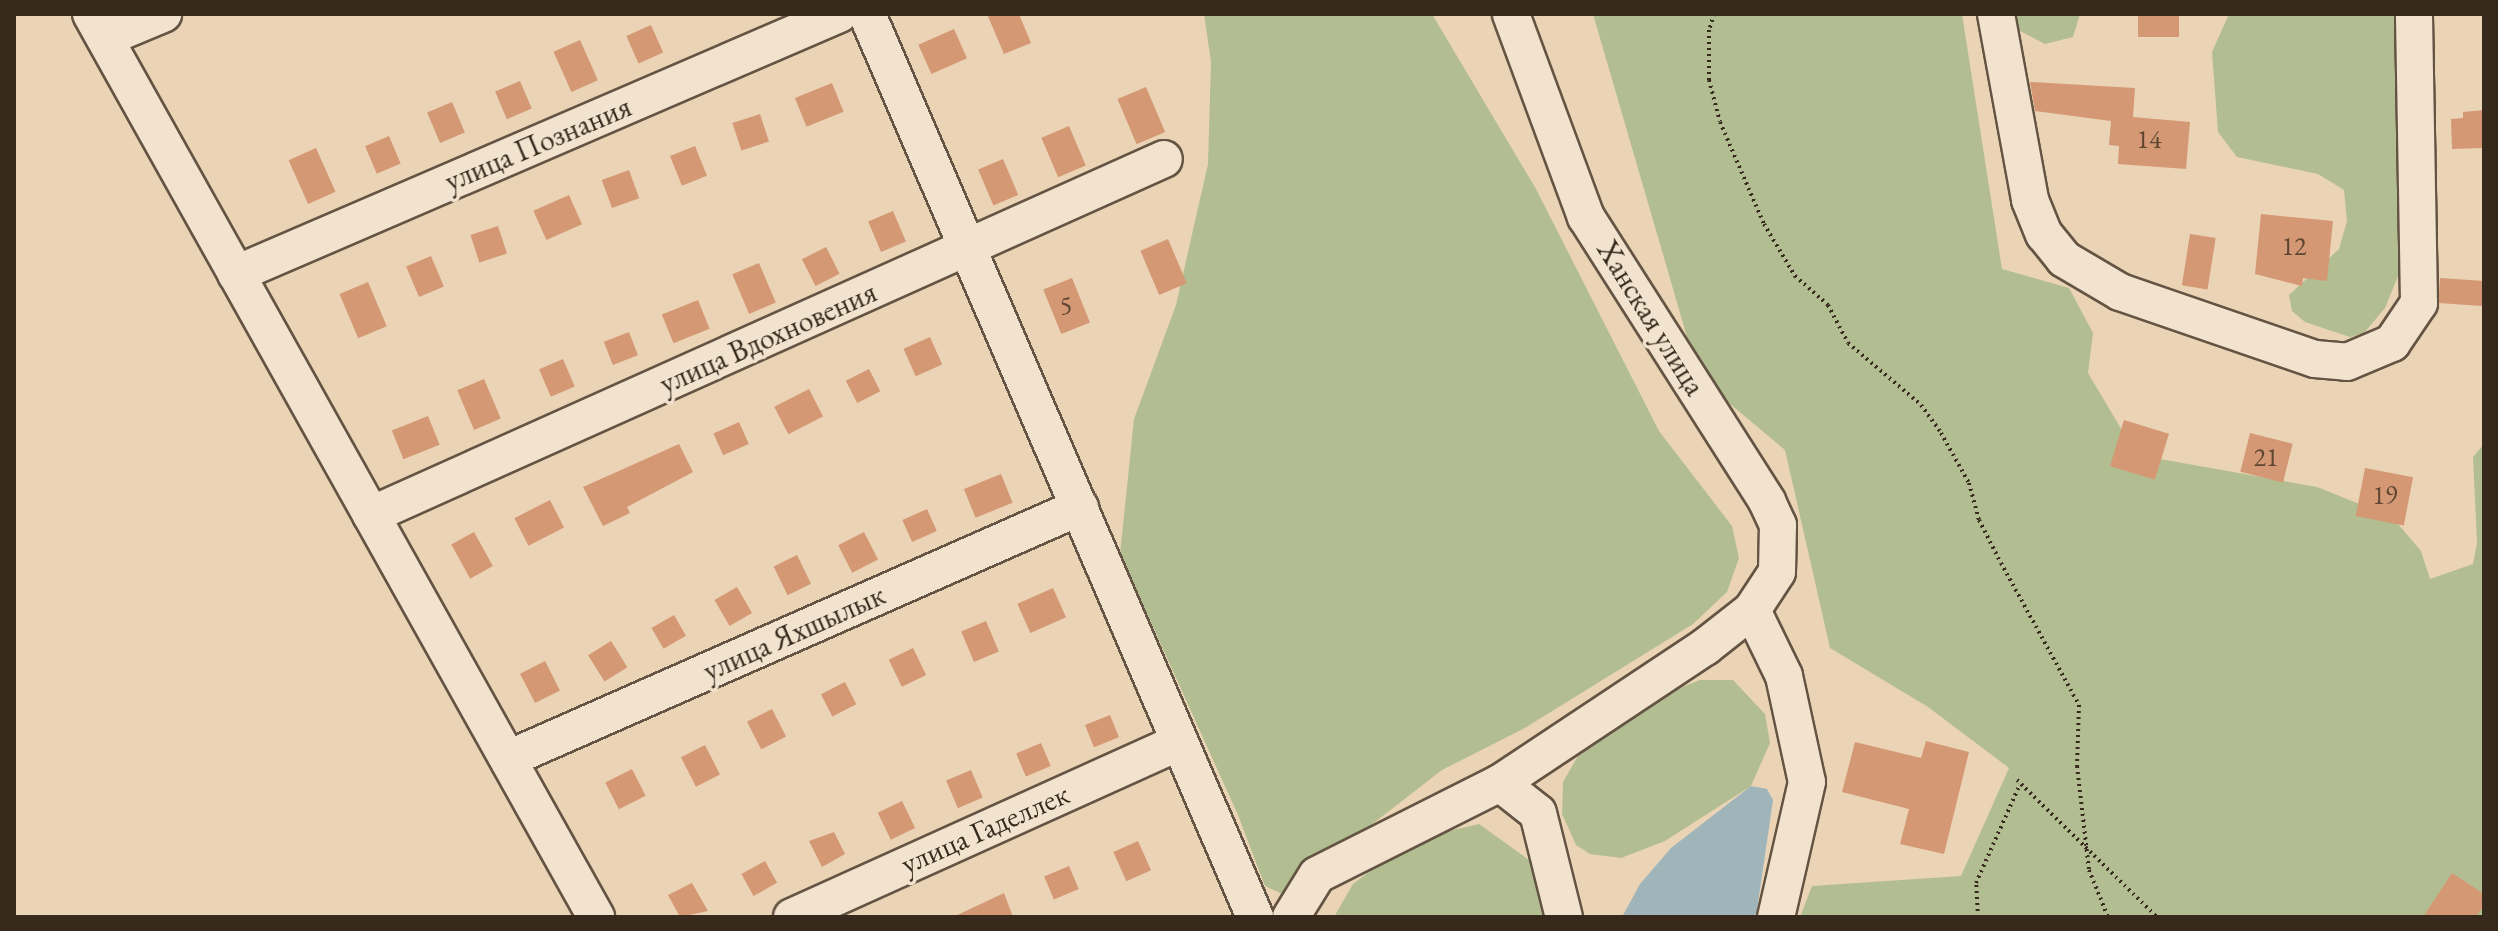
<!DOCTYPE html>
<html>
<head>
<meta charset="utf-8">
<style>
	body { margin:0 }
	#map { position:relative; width:2498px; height:931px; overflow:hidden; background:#ebd4b5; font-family:"EB Garamond",serif }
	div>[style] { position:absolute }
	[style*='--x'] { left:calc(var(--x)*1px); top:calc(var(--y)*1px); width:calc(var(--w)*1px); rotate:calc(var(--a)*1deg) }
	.green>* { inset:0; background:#b2be91 }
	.water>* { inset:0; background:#9fb5ba }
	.building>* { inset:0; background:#d49875; transform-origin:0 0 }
	.path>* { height:4px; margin-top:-2px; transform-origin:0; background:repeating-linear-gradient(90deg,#372a1d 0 2px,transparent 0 6px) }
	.roads { filter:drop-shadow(2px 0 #645443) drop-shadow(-2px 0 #645443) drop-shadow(0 2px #645443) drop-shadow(0 -2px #645443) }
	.minor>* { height:36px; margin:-18px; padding:0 18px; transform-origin:18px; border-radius:18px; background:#f2e3cf }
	span { translate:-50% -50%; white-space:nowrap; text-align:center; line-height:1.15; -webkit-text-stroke:7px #f2e3cf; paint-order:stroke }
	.number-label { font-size:26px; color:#5e4633 }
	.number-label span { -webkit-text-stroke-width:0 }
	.street-label { font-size:30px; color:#372a1d }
	.frame { position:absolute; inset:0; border:16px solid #372a1d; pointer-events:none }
</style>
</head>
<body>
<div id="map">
	<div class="green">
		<i style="clip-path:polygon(1204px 14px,1432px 14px,1536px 189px,1659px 431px,1732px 526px,1739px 558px,1727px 592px,1693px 624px,1523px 729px,1442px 770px,1282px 894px,1265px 886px,1238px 815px,1120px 554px,1134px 419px,1176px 305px,1208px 164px,1211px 62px)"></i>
		<i style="clip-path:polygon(1593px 14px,1962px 14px,2002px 269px,2069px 288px,2093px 333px,2088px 373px,2123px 432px,2160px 459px,2317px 487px,2392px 517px,2421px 551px,2430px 579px,2473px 564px,2477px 543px,2473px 457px,2484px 444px,2484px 917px,1800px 917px,1812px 886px,1961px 876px,2009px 768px,1928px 707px,1830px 648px,1785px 450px,1699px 378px)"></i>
		<i style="clip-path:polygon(2017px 14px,2080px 14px,2073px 37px,2045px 44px,2018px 30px)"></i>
		<i style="clip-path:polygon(2229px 14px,2396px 14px,2408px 170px,2403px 264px,2385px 308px,2364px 333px,2350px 337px,2305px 322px,2292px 311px,2289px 295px,2339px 249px,2347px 221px,2344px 190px,2318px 174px,2237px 157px,2218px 132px,2212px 52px)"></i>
		<i style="clip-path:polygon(1700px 680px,1733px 680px,1765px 714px,1770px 743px,1751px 786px,1665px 841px,1621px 858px,1590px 854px,1576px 845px,1562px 814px,1563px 782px,1578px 756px,1640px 704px)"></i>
		<i style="clip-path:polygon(1479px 824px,1529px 860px,1545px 917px,1334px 917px,1353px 884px,1411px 840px)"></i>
	</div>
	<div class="water">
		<i style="clip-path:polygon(1751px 786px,1767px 789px,1773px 800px,1756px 917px,1622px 917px,1640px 884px,1671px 848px)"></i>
	</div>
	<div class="building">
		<i style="clip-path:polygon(987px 14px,1019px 14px,1031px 43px,1004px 54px)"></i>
		<i style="left:2138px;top:14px;width:41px;height:23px"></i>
		<i style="left:651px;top:25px;width:30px;height:27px;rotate:66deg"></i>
		<i style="left:954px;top:29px;width:32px;height:39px;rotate:66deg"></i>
		<i style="left:580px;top:40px;width:44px;height:29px;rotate:66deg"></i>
		<i style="left:520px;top:81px;width:30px;height:27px;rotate:67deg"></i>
		<i style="clip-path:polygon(2030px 82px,2135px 88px,2133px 117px,2190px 122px,2186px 169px,2118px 164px,2119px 146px,2109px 145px,2111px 121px,2035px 111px)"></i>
		<i style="left:832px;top:83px;width:31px;height:40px;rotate:68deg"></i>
		<i style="left:1146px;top:87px;width:49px;height:31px;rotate:67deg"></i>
		<i style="left:452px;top:102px;width:33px;height:27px;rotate:67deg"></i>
		<i style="clip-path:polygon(2484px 110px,2484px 148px,2452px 149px,2451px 119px,2463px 118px,2463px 112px)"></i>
		<i style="left:760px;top:114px;width:29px;height:29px;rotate:72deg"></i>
		<i style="left:1069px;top:126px;width:43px;height:30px;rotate:67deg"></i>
		<i style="left:389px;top:136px;width:30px;height:26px;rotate:67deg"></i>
		<i style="left:695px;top:146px;width:32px;height:27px;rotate:68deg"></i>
		<i style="left:316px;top:148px;width:48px;height:30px;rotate:66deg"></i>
		<i style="left:1003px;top:159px;width:39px;height:27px;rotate:67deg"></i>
		<i style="left:629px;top:170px;width:30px;height:29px;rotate:70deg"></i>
		<i style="left:569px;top:195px;width:32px;height:39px;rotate:66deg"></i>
		<i style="left:893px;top:211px;width:33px;height:27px;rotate:67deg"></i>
		<i style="clip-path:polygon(2261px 214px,2333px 221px,2327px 281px,2303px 278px,2302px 286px,2255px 274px)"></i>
		<i style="left:498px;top:226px;width:29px;height:29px;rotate:72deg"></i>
		<i style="left:2190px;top:234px;width:26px;height:52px;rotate:9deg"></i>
		<i style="left:1168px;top:239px;width:48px;height:30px;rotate:67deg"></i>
		<i style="left:826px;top:247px;width:30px;height:27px;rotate:63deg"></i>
		<i style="left:431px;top:256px;width:33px;height:27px;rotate:67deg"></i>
		<i style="left:759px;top:263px;width:43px;height:29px;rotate:67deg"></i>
		<i style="left:1072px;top:278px;width:48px;height:31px;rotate:68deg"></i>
		<i style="left:2440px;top:278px;width:44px;height:25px;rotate:4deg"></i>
		<i style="left:368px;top:282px;width:48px;height:31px;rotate:67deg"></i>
		<i style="left:698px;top:300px;width:31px;height:39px;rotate:68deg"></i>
		<i style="left:629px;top:332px;width:25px;height:27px;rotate:69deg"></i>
		<i style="left:930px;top:337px;width:30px;height:29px;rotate:66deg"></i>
		<i style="left:563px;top:359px;width:30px;height:26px;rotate:67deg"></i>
		<i style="left:869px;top:369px;width:25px;height:26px;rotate:63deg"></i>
		<i style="left:484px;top:379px;width:43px;height:29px;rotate:67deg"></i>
		<i style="left:809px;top:389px;width:31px;height:39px;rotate:63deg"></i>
		<i style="left:428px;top:416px;width:31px;height:39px;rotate:68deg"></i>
		<i style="left:2124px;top:420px;width:47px;height:48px;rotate:17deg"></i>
		<i style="left:739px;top:422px;width:24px;height:28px;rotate:66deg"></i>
		<i style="left:2250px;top:433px;width:44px;height:40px;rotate:14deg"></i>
		<i style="clip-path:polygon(679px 444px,693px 472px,627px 507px,630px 513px,603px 526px,583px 487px)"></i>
		<i style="left:2365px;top:468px;width:49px;height:49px;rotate:11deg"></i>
		<i style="left:1001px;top:474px;width:31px;height:40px;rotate:68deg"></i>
		<i style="left:550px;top:500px;width:31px;height:40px;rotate:63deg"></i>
		<i style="left:927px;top:509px;width:24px;height:27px;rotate:66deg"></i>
		<i style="left:474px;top:532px;width:39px;height:26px;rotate:61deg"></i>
		<i style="left:864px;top:532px;width:31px;height:29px;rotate:63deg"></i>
		<i style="left:797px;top:555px;width:32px;height:26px;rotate:64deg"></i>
		<i style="left:737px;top:587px;width:30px;height:26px;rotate:60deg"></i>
		<i style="left:1053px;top:588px;width:32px;height:39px;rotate:66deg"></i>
		<i style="left:674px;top:615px;width:24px;height:26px;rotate:60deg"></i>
		<i style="left:986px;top:621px;width:33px;height:27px;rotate:67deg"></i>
		<i style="left:611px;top:641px;width:31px;height:27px;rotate:58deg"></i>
		<i style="left:913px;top:648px;width:30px;height:27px;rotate:64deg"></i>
		<i style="left:545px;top:661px;width:33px;height:28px;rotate:63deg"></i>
		<i style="left:845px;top:682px;width:25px;height:27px;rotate:63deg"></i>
		<i style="left:772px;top:709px;width:31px;height:28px;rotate:63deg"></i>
		<i style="left:1110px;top:715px;width:24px;height:27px;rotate:68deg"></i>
		<i style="clip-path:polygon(1926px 741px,1969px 752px,1944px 854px,1900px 844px,1909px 809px,1842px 792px,1855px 742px,1921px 758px)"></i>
		<i style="left:1041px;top:743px;width:25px;height:27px;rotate:67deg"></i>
		<i style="left:705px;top:745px;width:33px;height:27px;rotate:63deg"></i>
		<i style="left:632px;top:769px;width:30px;height:30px;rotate:63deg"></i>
		<i style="left:971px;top:770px;width:30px;height:27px;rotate:67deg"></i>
		<i style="left:902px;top:801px;width:30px;height:27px;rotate:64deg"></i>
		<i style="clip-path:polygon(834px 832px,845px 854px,822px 867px,809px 841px)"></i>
		<i style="left:1138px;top:841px;width:32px;height:27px;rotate:66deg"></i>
		<i style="left:765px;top:861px;width:25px;height:27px;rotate:61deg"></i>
		<i style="left:1069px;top:866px;width:25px;height:27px;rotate:67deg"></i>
		<i style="clip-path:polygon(2452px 873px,2484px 894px,2484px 905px,2476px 917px,2423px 917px)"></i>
		<i style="clip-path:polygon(692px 883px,708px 911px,680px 917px,668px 895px)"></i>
		<i style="clip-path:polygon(1004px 893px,1013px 917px,953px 917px)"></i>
	</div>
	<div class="path">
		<i style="--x:1714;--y:14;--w:17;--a:107"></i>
		<i style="--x:1709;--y:30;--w:50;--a:90"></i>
		<i style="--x:1709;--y:80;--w:43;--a:75.3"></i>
		<i style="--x:1720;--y:122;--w:111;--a:66.7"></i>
		<i style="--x:1764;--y:224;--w:61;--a:59.2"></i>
		<i style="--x:1795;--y:276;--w:44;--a:41.3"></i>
		<i style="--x:1828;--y:305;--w:43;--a:62.2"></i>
		<i style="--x:1848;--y:343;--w:96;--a:40.3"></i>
		<i style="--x:1921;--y:405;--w:34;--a:54"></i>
		<i style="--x:1941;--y:433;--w:57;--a:60.8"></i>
		<i style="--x:1969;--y:483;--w:38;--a:75"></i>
		<i style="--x:1979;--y:520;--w:48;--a:62.9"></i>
		<i style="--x:2001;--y:563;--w:162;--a:61.2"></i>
		<i style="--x:2079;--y:705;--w:61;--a:91.9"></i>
		<i style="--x:2077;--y:766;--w:105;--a:83.4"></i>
		<i style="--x:2089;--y:870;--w:51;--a:68"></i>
		<i style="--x:2017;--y:780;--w:196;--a:44.4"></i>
		<i style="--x:1978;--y:917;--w:34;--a:-93"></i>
		<i style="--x:1976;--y:883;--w:108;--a:-66"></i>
	</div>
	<div class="roads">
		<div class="minor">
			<i style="--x:91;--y:14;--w:1035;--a:60.78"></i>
			<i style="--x:867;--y:14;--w:983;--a:66.75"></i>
			<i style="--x:1996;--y:14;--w:189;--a:79.6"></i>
			<i style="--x:2030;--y:200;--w:37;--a:68"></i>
			<i style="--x:2044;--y:234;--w:32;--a:51"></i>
			<i style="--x:2064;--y:259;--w:65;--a:30.5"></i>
			<i style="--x:2120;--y:292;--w:206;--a:19"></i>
			<i style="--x:2315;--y:359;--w:32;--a:5"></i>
			<i style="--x:2347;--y:362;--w:49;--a:-22.9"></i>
			<i style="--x:2392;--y:343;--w:48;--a:-56"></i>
			<i style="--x:2419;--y:303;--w:289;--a:-91"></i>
			<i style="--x:105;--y:38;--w:63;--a:-22.5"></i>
			<i style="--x:236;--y:274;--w:657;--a:-23.32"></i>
			<i style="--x:371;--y:515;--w:869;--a:-24.18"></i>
			<i style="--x:1752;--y:610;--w:73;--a:64.1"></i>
			<i style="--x:1784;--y:676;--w:108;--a:77.8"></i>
			<i style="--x:1807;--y:782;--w:139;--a:102.9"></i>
			<i style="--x:508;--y:759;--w:625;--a:-23.78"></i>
			<i style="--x:1500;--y:783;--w:48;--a:38.3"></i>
			<i style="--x:1538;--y:813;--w:107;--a:76"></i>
			<i style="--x:792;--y:917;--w:425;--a:-24.3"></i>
			<i style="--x:1291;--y:917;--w:49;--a:-58.2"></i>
			<i style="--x:1317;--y:875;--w:205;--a:-26.7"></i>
			<i style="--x:1500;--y:783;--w:246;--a:-33.6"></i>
			<i style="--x:1705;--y:647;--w:60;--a:-38.2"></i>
			<i style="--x:1752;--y:610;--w:45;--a:-56.7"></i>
			<i style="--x:1777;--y:572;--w:47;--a:-88.8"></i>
			<i style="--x:1778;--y:525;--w:26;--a:-115"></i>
			<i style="--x:1767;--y:501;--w:337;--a:-122.5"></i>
			<i style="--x:1586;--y:217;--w:216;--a:-110.3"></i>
		</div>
	</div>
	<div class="number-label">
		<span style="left:2149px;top:140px">14</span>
		<span style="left:2294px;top:247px">12</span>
		<span style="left:1066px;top:306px">5</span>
		<span style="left:2266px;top:458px">21</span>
		<span style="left:2385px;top:496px">19</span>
	</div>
	<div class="street-label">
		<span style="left:538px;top:144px;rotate:-23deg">улица Познания</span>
		<span style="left:1651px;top:318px;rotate:58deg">Ханская улица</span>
		<span style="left:768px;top:338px;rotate:-24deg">улица Вдохновения</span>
		<span style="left:794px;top:633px;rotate:-24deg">улица Яхшылык</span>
		<span style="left:985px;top:829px;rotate:-24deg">улица Гаделлек</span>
	</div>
	<div class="frame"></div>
</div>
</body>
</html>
